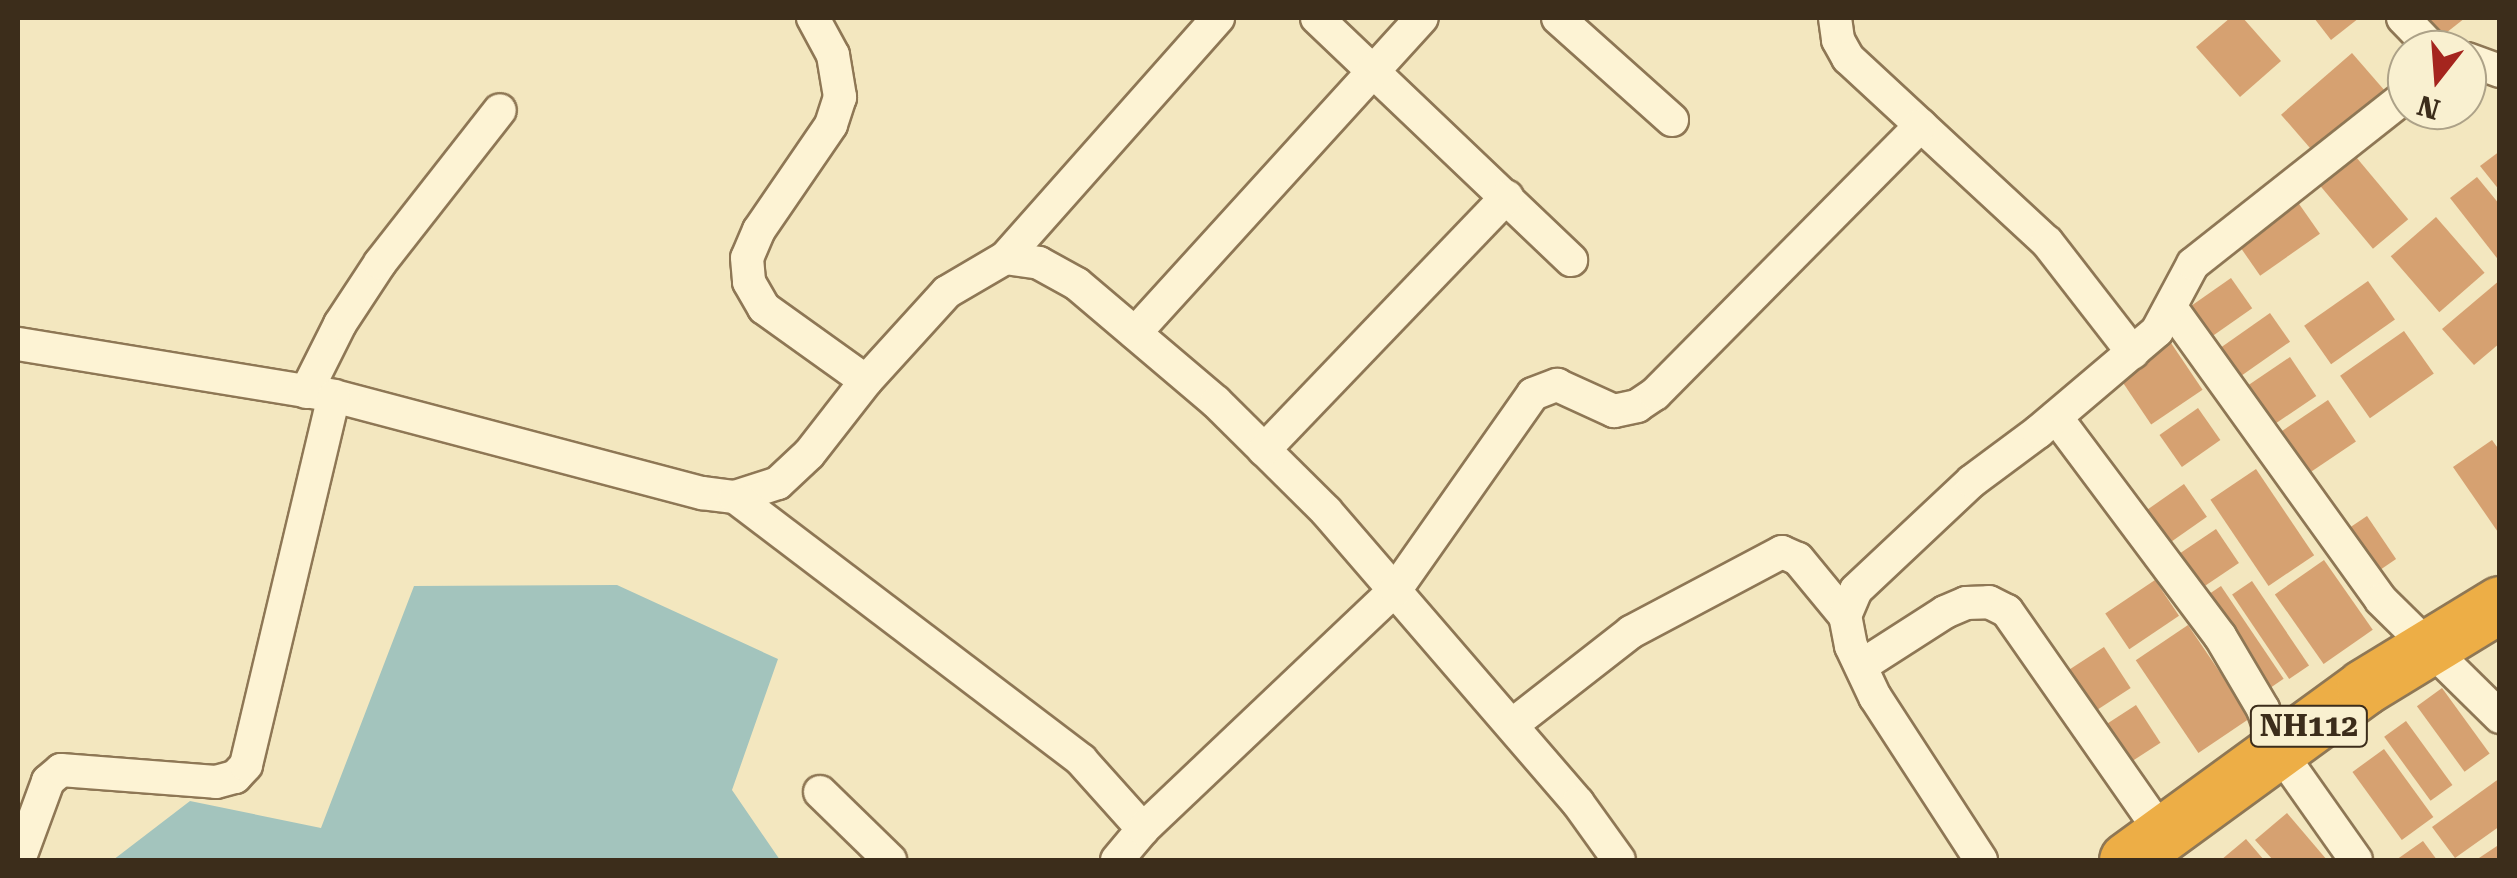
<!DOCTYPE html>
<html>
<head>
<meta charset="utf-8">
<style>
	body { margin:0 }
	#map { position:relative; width:2517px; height:878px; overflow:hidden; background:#f3e7bf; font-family:"Roboto Serif",serif }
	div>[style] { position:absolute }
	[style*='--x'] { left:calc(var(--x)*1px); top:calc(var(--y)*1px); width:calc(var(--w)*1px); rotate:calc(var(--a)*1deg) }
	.water>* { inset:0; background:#a3c4bd }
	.building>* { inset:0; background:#d6a171; transform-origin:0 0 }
	.roads { filter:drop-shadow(2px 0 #8e7755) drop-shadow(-2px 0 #8e7755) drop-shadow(0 2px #8e7755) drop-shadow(0 -2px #8e7755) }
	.street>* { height:32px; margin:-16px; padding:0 16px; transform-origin:16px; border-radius:16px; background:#fdf3d4 }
	.highway>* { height:55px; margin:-27.5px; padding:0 27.5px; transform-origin:27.5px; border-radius:27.5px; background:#edae46 }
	span { translate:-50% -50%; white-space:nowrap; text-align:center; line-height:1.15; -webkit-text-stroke:10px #f9f0d0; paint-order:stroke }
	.shield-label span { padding:2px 8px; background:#f9f0d0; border:2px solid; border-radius:8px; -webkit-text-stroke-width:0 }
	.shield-label { font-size:30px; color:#3c2d1b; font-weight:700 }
	.frame { position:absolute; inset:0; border:20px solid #3c2d1b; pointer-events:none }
	.north { position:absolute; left:2387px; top:30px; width:100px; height:100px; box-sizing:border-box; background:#f9f0d0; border:2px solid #ada288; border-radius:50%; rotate:197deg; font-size:28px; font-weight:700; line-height:40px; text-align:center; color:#3c2d1b }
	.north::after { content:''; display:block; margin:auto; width:35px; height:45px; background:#a5251e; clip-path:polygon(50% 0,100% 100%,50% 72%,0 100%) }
</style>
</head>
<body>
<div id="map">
	<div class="water">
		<i style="clip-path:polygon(617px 585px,778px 659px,732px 790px,780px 860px,113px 860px,190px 801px,321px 828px,414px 586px)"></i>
	</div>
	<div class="building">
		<i style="clip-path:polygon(2230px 18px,2243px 18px,2281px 61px,2240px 97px,2196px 47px)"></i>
		<i style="clip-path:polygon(2314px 18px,2359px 18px,2331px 40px)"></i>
		<i style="clip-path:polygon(2411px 18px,2465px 18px,2432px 44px)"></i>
		<i style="left:2352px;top:53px;width:53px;height:94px;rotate:49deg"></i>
		<i style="left:2351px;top:151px;width:89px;height:46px;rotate:50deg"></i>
		<i style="clip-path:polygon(2500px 151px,2500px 191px,2480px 166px)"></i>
		<i style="clip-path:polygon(2477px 177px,2500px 205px,2500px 262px,2450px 198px)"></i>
		<i style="left:2297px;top:201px;width:40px;height:73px;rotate:55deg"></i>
		<i style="left:2436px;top:217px;width:74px;height:60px;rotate:49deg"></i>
		<i style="left:2231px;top:278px;width:37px;height:58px;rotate:55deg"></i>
		<i style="clip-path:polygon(2500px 280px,2500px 343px,2474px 365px,2442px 329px)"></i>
		<i style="left:2368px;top:281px;width:47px;height:78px;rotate:55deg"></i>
		<i style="left:2270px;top:313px;width:35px;height:63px;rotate:55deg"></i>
		<i style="left:2404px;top:331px;width:52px;height:78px;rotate:55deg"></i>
		<i style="left:2169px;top:340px;width:60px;height:62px;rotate:56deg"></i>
		<i style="left:2290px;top:357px;width:47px;height:50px;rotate:56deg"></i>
		<i style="left:2328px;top:400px;width:50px;height:59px;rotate:56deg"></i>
		<i style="left:2198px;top:408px;width:39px;height:47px;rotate:55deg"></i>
		<i style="clip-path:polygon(2492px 440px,2500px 451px,2500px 535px,2453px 467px)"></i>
		<i style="left:2256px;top:469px;width:104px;height:55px;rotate:56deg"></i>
		<i style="left:2184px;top:484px;width:40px;height:51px;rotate:55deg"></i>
		<i style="left:2367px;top:516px;width:52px;height:35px;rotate:56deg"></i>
		<i style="left:2216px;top:529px;width:41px;height:51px;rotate:56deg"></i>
		<i style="left:2324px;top:560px;width:85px;height:60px;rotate:55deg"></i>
		<i style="left:2155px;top:580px;width:43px;height:60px;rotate:56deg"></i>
		<i style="left:2252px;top:581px;width:102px;height:24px;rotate:56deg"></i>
		<i style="left:2221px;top:586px;width:112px;height:26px;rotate:56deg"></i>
		<i style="left:2188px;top:625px;width:112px;height:63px;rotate:56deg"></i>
		<i style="left:2104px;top:647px;width:49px;height:48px;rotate:57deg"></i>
		<i style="left:2442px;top:688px;width:81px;height:31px;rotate:54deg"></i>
		<i style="left:2136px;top:705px;width:45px;height:46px;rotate:57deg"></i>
		<i style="left:2406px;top:721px;width:79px;height:27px;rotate:54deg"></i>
		<i style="left:2384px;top:749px;width:84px;height:39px;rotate:54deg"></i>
		<i style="clip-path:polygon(2500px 778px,2500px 826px,2455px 858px,2432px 827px)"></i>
		<i style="clip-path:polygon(2287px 813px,2327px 860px,2273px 860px,2255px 840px)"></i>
		<i style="clip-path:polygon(2246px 839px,2264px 860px,2221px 860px)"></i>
		<i style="clip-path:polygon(2423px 841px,2437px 860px,2396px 860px)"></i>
		<i style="clip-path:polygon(2500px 844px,2500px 860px,2476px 860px)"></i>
	</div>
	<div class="roads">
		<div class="street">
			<i style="--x:813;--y:18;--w:42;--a:61.6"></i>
			<i style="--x:833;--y:55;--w:43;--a:80.5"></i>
			<i style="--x:840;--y:97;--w:29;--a:108"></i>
			<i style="--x:831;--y:125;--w:127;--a:124.4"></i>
			<i style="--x:759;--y:230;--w:30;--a:113"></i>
			<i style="--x:747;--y:258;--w:24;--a:85"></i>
			<i style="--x:749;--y:282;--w:30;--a:60"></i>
			<i style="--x:764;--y:308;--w:125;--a:35.6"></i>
			<i style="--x:1317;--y:18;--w:351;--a:43.6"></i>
			<i style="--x:1558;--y:18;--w:153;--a:41.8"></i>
			<i style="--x:1835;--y:18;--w:22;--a:82"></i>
			<i style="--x:1838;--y:40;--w:21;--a:61"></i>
			<i style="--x:1848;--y:58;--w:271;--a:42.8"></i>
			<i style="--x:2047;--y:242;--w:140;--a:52.2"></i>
			<i style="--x:2403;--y:18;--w:45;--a:45.9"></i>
			<i style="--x:2467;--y:59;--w:35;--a:20"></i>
			<i style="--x:1005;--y:258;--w:321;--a:-48.4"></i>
			<i style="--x:2172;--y:309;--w:358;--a:54.3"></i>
			<i style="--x:2381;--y:600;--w:167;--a:44.5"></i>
			<i style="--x:1135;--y:333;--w:426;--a:-47.7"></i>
			<i style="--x:18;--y:344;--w:320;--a:9.3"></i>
			<i style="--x:334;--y:396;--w:381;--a:14.8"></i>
			<i style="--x:702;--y:493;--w:33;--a:7"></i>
			<i style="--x:735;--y:497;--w:45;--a:-18"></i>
			<i style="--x:778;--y:483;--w:42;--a:-43.1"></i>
			<i style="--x:809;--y:454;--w:93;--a:-52"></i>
			<i style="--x:866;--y:381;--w:120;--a:-47.7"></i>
			<i style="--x:947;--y:292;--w:67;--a:-30.4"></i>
			<i style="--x:1005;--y:258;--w:34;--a:8"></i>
			<i style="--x:1039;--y:263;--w:43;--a:28.9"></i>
			<i style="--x:1077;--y:284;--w:182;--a:40.3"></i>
			<i style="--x:1216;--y:402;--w:155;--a:44.7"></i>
			<i style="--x:1326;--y:511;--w:386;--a:49.2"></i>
			<i style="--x:1578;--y:803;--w:70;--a:54.3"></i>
			<i style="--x:306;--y:392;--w:76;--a:-63.4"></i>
			<i style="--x:340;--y:324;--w:73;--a:-56.7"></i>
			<i style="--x:380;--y:263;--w:194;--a:-51.9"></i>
			<i style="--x:2056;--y:417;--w:274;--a:53.2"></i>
			<i style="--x:2220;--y:636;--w:85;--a:59.5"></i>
			<i style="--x:2263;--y:709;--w:41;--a:70.3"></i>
			<i style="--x:2277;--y:748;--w:137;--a:54.8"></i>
			<i style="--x:1264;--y:450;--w:351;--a:-46.2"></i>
			<i style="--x:735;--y:497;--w:435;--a:37.2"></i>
			<i style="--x:1081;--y:760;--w:93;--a:48.1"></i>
			<i style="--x:1861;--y:666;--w:100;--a:-32.7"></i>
			<i style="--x:1945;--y:612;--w:23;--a:-23"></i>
			<i style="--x:1966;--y:603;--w:23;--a:-2"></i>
			<i style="--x:1989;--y:602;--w:20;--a:27"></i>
			<i style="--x:2007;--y:611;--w:271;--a:55.1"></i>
			<i style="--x:1512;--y:725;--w:151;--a:-38"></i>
			<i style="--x:1631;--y:632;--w:171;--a:-27.9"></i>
			<i style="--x:1782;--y:552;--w:17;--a:24"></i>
			<i style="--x:1798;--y:559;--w:74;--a:50.5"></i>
			<i style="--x:820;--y:792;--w:98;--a:44.2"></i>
			<i style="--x:19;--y:860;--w:84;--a:-69.8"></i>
			<i style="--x:48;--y:781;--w:17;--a:-40"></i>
			<i style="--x:61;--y:770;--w:155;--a:4.4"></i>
			<i style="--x:216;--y:782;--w:20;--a:-15"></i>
			<i style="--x:235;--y:777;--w:16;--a:-47"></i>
			<i style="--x:246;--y:765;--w:379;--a:-76.6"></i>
			<i style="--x:1117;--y:860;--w:40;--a:-50"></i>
			<i style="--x:1143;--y:829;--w:349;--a:-43.5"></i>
			<i style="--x:1396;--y:589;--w:238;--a:-54.9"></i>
			<i style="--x:1533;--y:394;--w:26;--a:-21"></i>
			<i style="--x:1557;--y:385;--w:63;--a:24.5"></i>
			<i style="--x:1614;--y:411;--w:24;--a:-12"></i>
			<i style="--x:1637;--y:406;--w:22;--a:-34"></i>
			<i style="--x:1655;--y:394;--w:378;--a:-45.3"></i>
			<i style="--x:1981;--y:860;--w:194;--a:-123"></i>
			<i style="--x:1875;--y:697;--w:56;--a:-115.2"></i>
			<i style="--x:1851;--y:646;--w:31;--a:-101"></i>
			<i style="--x:1845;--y:616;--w:28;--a:-67"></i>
			<i style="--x:1856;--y:590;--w:159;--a:-43.2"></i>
			<i style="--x:1972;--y:481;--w:82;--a:-36.6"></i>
			<i style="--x:2038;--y:432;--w:156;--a:-40.3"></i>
			<i style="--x:2157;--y:331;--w:76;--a:-61.8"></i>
			<i style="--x:2193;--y:264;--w:273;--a:-38.3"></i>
		</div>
		<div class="highway">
			<i style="--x:2127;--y:860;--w:293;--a:-36.1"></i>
			<i style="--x:2364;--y:687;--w:159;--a:-31.4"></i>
		</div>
	</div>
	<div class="shield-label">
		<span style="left:2309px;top:726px">NH112</span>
	</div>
	<div class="frame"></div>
	<div class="north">N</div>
</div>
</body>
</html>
